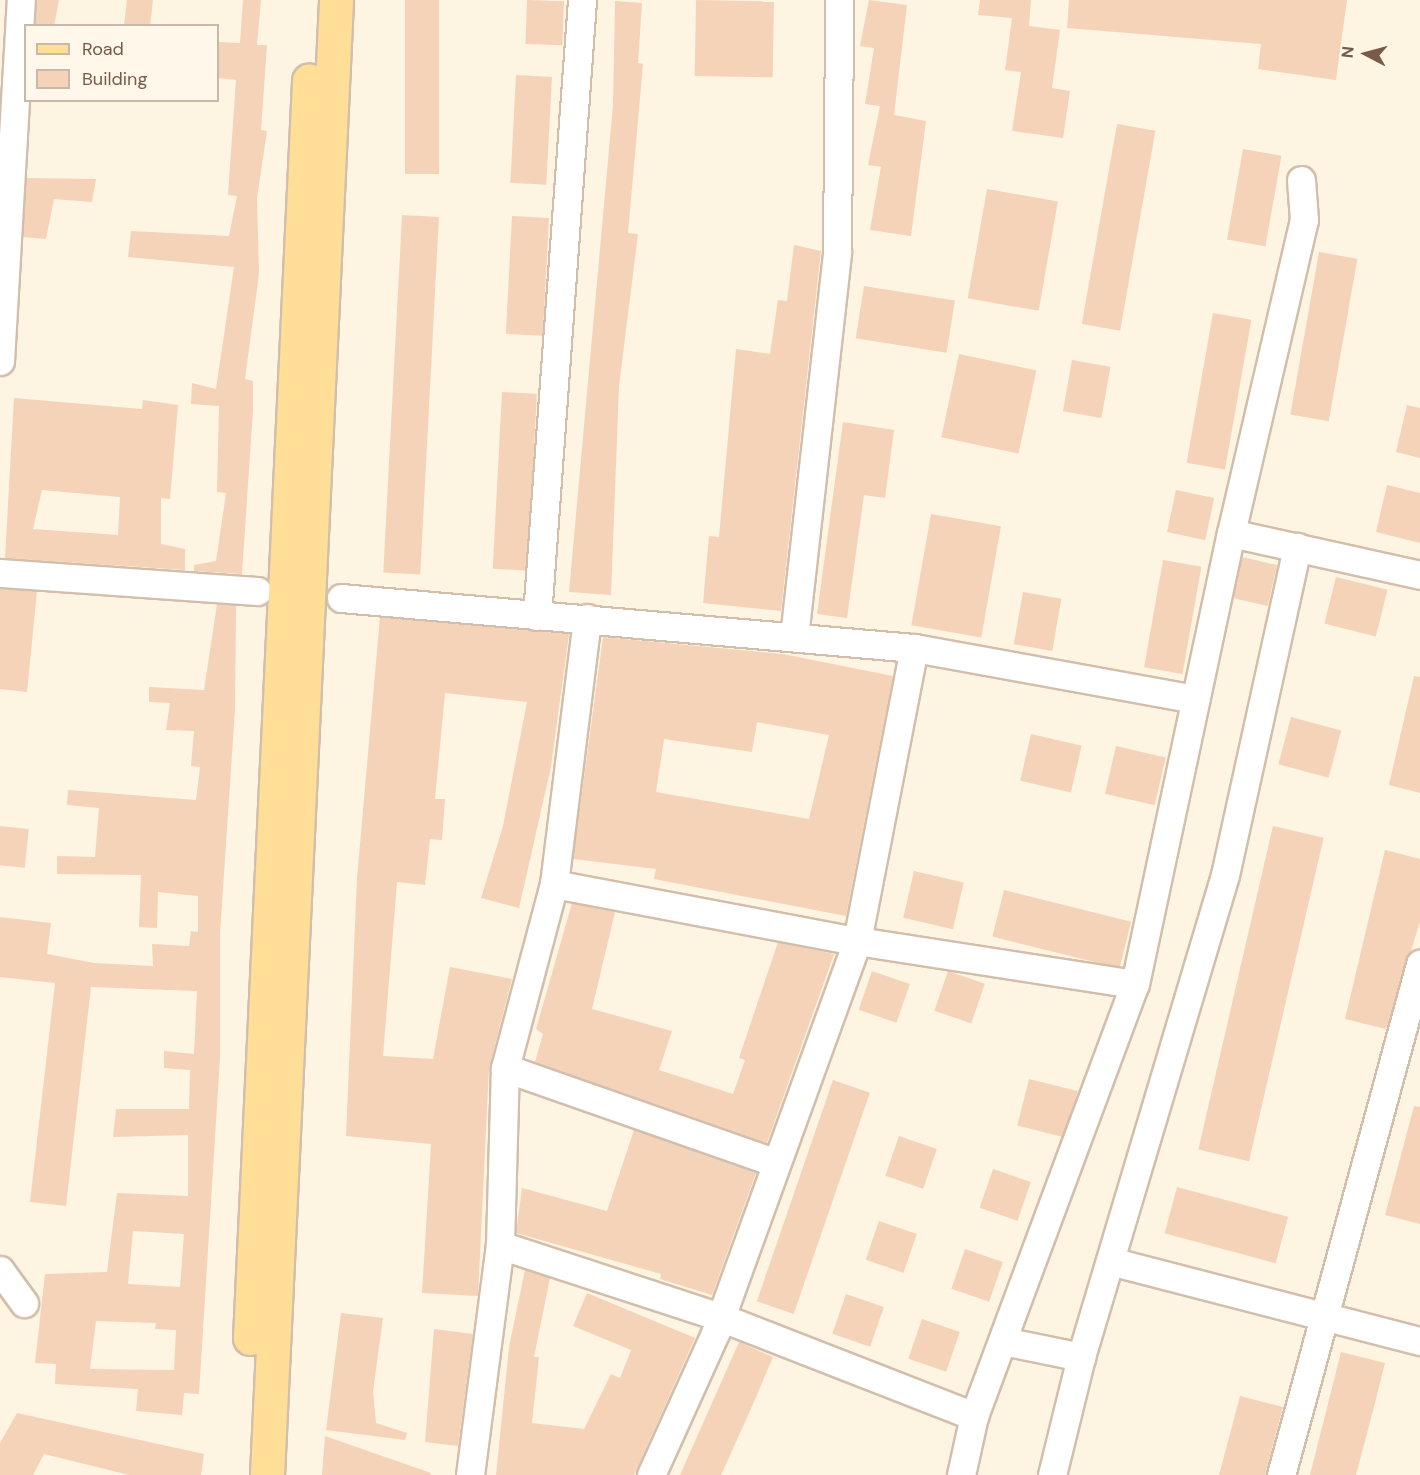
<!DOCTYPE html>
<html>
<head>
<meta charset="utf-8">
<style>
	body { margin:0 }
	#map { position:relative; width:1420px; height:1475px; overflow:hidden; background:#fef4e2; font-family:"DM Sans",sans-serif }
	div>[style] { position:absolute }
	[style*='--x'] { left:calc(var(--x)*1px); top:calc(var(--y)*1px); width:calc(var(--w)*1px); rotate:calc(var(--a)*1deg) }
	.building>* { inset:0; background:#f5d3b8; transform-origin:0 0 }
	.roads { filter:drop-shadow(2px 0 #d2beab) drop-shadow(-2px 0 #d2beab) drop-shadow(0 2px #d2beab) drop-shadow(0 -2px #d2beab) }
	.minor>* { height:27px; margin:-13.5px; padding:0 13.5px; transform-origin:13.5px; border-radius:13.5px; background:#fff }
	.major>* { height:33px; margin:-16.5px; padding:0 16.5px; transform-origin:16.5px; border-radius:16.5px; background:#ffde98 }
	span { translate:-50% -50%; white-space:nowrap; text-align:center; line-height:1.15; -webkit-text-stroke:5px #fff8ea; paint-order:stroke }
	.legend { position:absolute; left:24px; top:24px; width:195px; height:78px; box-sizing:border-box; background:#fff8ea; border:2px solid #c9b9a9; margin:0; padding:8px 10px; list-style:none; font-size:18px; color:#775a47 }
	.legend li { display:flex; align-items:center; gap:12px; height:30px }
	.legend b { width:30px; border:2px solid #c9b9a9 }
	.north { position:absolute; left:1336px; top:24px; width:60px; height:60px; -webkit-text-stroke:4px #fff8ea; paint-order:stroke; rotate:276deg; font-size:16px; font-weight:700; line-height:24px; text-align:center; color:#775a47 }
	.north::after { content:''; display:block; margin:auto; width:21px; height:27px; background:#775a47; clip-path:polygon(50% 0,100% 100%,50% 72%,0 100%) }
</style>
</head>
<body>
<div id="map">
	<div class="building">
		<i style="clip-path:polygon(37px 0,59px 0,54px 26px,35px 26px)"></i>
		<i style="clip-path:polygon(127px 0,153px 0,150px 26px,124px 26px)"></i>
		<i style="clip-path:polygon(243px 0,261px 0,257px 45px,267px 45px,261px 130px,267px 131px,257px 198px,259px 274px,245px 379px,253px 381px,253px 410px,242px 574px,194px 571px,194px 565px,216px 561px,226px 493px,217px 492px,219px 406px,191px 404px,192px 383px,216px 389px,234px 267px,128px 257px,131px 231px,229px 236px,237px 196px,228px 195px,236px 80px,218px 78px,218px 42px,240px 43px)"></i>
		<i style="left:405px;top:0;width:34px;height:174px"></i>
		<i style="left:527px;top:0;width:37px;height:44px;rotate:2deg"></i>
		<i style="left:696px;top:0;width:78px;height:76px;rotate:1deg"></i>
		<i style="clip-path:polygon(869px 0,907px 5px,894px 115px,926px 121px,911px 236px,870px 230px,881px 167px,868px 165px,880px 106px,865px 104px,874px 48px,860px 46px)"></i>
		<i style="clip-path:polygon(980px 0,1031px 0,1029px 26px,1060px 30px,1052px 88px,1070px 91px,1063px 138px,1012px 131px,1021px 72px,1005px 70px,1012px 18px,978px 15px)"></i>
		<i style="clip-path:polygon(1069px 0,1347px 0,1336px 80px,1258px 69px,1261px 44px,1067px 28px)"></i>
		<i style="clip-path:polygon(615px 1px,642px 3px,638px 63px,643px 64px,628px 233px,638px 234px,619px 386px,611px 595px,569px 592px,613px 105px)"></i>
		<i style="left:516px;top:75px;width:36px;height:108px;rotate:3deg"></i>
		<i style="left:1117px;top:124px;width:39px;height:203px;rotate:10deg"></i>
		<i style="left:1243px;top:149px;width:39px;height:92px;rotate:10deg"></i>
		<i style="clip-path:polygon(26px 178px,96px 179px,92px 202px,54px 199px,46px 239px,23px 237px)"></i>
		<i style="left:987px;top:189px;width:72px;height:111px;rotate:10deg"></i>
		<i style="left:402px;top:215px;width:37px;height:358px;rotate:3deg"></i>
		<i style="left:512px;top:216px;width:37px;height:118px;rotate:3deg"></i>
		<i style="clip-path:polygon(794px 245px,821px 251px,781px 611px,703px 603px,709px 536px,719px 537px,736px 349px,770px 354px,778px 300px,787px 301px)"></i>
		<i style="left:1319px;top:252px;width:39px;height:165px;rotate:10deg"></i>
		<i style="left:864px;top:286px;width:92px;height:53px;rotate:9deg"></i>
		<i style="left:1213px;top:313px;width:39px;height:152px;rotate:10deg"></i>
		<i style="left:959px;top:354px;width:79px;height:85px;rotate:12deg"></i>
		<i style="left:1072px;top:360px;width:39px;height:52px;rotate:10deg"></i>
		<i style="left:502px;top:392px;width:35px;height:177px;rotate:3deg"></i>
		<i style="clip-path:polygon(evenodd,14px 398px,142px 409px,143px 400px,178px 405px,170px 499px,161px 498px,161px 544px,185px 549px,185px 570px,5px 558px,14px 398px,42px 490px,120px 497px,118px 535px,33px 529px,42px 490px)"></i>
		<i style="clip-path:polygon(1407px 405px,1420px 408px,1420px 458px,1396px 452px)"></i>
		<i style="clip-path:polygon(843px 422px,894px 430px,885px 498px,864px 495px,847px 618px,817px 614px)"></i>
		<i style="clip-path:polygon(1387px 485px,1420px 493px,1420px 543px,1376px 532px)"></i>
		<i style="left:1176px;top:490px;width:39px;height:43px;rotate:12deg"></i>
		<i style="left:931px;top:514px;width:71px;height:113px;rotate:10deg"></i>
		<i style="left:1242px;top:557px;width:36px;height:42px;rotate:13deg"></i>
		<i style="left:1163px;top:560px;width:39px;height:109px;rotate:10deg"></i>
		<i style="left:1336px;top:577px;width:53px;height:48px;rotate:14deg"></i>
		<i style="clip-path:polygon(0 589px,37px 591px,27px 692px,0 689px)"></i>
		<i style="left:1023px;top:592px;width:39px;height:53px;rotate:10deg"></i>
		<i style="clip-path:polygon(evenodd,217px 604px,236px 605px,235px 709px,220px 934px,220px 1057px,199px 1394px,184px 1393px,182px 1415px,136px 1411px,138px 1389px,55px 1384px,56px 1364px,35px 1363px,45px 1274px,107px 1272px,117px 1193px,188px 1196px,188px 1135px,113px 1137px,116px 1109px,189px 1109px,190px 1070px,164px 1068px,164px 1051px,194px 1054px,197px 991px,91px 987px,66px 1206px,30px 1202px,55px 983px,0 977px,0 917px,51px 923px,47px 954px,94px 963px,153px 966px,152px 944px,189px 946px,191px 931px,198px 932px,198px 896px,158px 892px,157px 928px,139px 927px,141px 875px,57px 874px,57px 856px,95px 857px,99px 808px,67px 805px,68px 790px,196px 800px,200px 767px,191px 766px,194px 731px,166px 730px,170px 703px,149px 702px,149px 687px,204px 690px,217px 604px,133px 1231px,184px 1234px,180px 1287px,128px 1284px,133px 1231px,217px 604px,96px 1321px,156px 1323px,155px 1329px,176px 1330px,174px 1370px,90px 1369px,96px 1321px)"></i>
		<i style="clip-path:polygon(380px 617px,569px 634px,551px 767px,519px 908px,481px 898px,503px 826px,527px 702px,445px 693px,435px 799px,445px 799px,442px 840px,430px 839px,425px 885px,397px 882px,383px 1056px,433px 1059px,450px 967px,512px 979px,489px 1068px,478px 1296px,422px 1293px,431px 1144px,346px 1136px,357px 878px)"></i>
		<i style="clip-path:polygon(evenodd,603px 637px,783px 654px,893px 676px,846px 916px,654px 879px,656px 869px,573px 859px,603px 637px,757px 722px,829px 735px,809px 819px,656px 792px,664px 739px,752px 752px,757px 722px)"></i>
		<i style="clip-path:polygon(1414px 676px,1420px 677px,1420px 793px,1389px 785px)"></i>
		<i style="left:1291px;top:717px;width:52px;height:49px;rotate:15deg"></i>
		<i style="left:1031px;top:734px;width:52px;height:48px;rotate:13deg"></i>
		<i style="left:1116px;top:746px;width:51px;height:49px;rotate:13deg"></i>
		<i style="left:0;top:826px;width:29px;height:39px;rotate:6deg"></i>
		<i style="left:1273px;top:826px;width:52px;height:332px;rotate:13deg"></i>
		<i style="clip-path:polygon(1385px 850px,1420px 859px,1420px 922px,1386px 1029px,1345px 1019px)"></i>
		<i style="left:914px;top:871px;width:51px;height:48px;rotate:13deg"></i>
		<i style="left:1004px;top:890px;width:131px;height:48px;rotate:14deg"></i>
		<i style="clip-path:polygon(572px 903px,615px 912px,592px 1009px,672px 1031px,659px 1070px,733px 1094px,745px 1060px,739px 1058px,778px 942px,834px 954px,767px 1143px,535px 1062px,543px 1034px,536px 1029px)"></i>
		<i style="left:872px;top:971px;width:40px;height:41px;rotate:19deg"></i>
		<i style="left:948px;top:971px;width:39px;height:42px;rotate:19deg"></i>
		<i style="left:1029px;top:1079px;width:50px;height:48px;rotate:14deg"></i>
		<i style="left:833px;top:1080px;width:39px;height:234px;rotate:19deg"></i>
		<i style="clip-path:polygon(1414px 1106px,1420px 1107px,1420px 1224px,1385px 1215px)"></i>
		<i style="clip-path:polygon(634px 1130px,756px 1173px,712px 1295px,660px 1279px,661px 1274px,516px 1233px,522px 1188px,607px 1211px)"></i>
		<i style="left:899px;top:1136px;width:40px;height:42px;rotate:19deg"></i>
		<i style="left:993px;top:1169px;width:40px;height:41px;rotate:19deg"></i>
		<i style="left:1177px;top:1187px;width:115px;height:48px;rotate:15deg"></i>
		<i style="left:879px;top:1221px;width:40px;height:41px;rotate:19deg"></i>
		<i style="left:965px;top:1249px;width:40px;height:42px;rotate:19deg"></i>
		<i style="clip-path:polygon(525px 1270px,550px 1278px,534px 1357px,539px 1357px,532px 1423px,584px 1429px,611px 1374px,620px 1378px,631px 1350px,573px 1326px,587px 1293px,695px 1338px,634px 1475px,496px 1475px,509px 1347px)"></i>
		<i style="left:846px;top:1294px;width:40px;height:42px;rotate:19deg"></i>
		<i style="clip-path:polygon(341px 1313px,383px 1318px,373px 1391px,376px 1423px,407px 1433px,405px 1440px,326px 1430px)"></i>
		<i style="left:922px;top:1319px;width:40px;height:42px;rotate:19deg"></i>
		<i style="clip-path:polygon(434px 1329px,473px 1334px,458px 1446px,425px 1442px)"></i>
		<i style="clip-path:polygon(739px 1342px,773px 1357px,750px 1411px,721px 1475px,680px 1475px)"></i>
		<i style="clip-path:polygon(1341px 1352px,1385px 1363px,1374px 1407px,1356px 1475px,1310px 1475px)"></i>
		<i style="clip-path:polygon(1240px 1396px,1283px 1407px,1265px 1475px,1219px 1475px)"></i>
		<i style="clip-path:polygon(17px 1413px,204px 1454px,201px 1475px,129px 1475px,44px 1454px,33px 1475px,0 1475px,0 1443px)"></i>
		<i style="clip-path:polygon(325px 1436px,431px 1473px,430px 1475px,322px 1475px)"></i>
	</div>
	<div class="roads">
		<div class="minor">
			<i style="--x:0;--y:361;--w:362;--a:-86.7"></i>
			<i style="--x:1231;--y:533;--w:321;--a:-76.9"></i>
			<i style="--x:1304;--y:220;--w:40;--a:-94.3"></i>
			<i style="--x:0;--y:573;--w:258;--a:4"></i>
			<i style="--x:341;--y:598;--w:575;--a:4.99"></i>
			<i style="--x:914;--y:648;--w:286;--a:10.3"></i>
			<i style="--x:537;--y:616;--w:618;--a:-85.82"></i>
			<i style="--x:794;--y:637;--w:387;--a:-83.6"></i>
			<i style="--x:837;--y:252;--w:252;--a:-89.5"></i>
			<i style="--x:554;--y:884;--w:308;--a:10.7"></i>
			<i style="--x:857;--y:941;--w:281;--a:8.8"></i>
			<i style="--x:505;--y:1068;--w:284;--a:19.3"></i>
			<i style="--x:500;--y:1245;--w:231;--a:18.1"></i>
			<i style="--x:720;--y:1317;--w:273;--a:21.3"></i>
			<i style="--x:1110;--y:1261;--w:320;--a:14.5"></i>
			<i style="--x:0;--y:1270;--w:41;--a:54"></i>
			<i style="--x:1003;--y:1341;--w:80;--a:11.6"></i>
			<i style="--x:470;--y:1475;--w:232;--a:-82.6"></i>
			<i style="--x:500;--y:1245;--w:177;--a:-88.4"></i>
			<i style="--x:505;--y:1068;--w:190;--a:-75.1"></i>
			<i style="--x:554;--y:884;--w:268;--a:-82.9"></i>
			<i style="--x:651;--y:1475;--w:158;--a:-65.7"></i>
			<i style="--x:716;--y:1331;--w:415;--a:-70.1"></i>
			<i style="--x:857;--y:941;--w:298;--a:-79"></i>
			<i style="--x:961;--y:1475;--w:60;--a:-77.6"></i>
			<i style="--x:974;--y:1416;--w:461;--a:-69.6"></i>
			<i style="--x:1135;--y:984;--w:461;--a:-78"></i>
			<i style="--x:1231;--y:533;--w:194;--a:12.5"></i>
			<i style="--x:1052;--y:1475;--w:122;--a:-76.2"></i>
			<i style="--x:1081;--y:1357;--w:503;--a:-73.37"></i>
			<i style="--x:1225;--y:875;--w:336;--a:-77.6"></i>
			<i style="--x:1281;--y:1475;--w:530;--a:-74.78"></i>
		</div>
		<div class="major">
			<i style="--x:250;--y:1338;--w:1259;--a:-87.31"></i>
			<i style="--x:267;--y:1475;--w:1477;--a:-87.32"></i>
		</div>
	</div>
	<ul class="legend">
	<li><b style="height:8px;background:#ffde98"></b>Road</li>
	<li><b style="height:16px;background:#f5d3b8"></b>Building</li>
	</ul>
	<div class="north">N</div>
</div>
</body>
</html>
